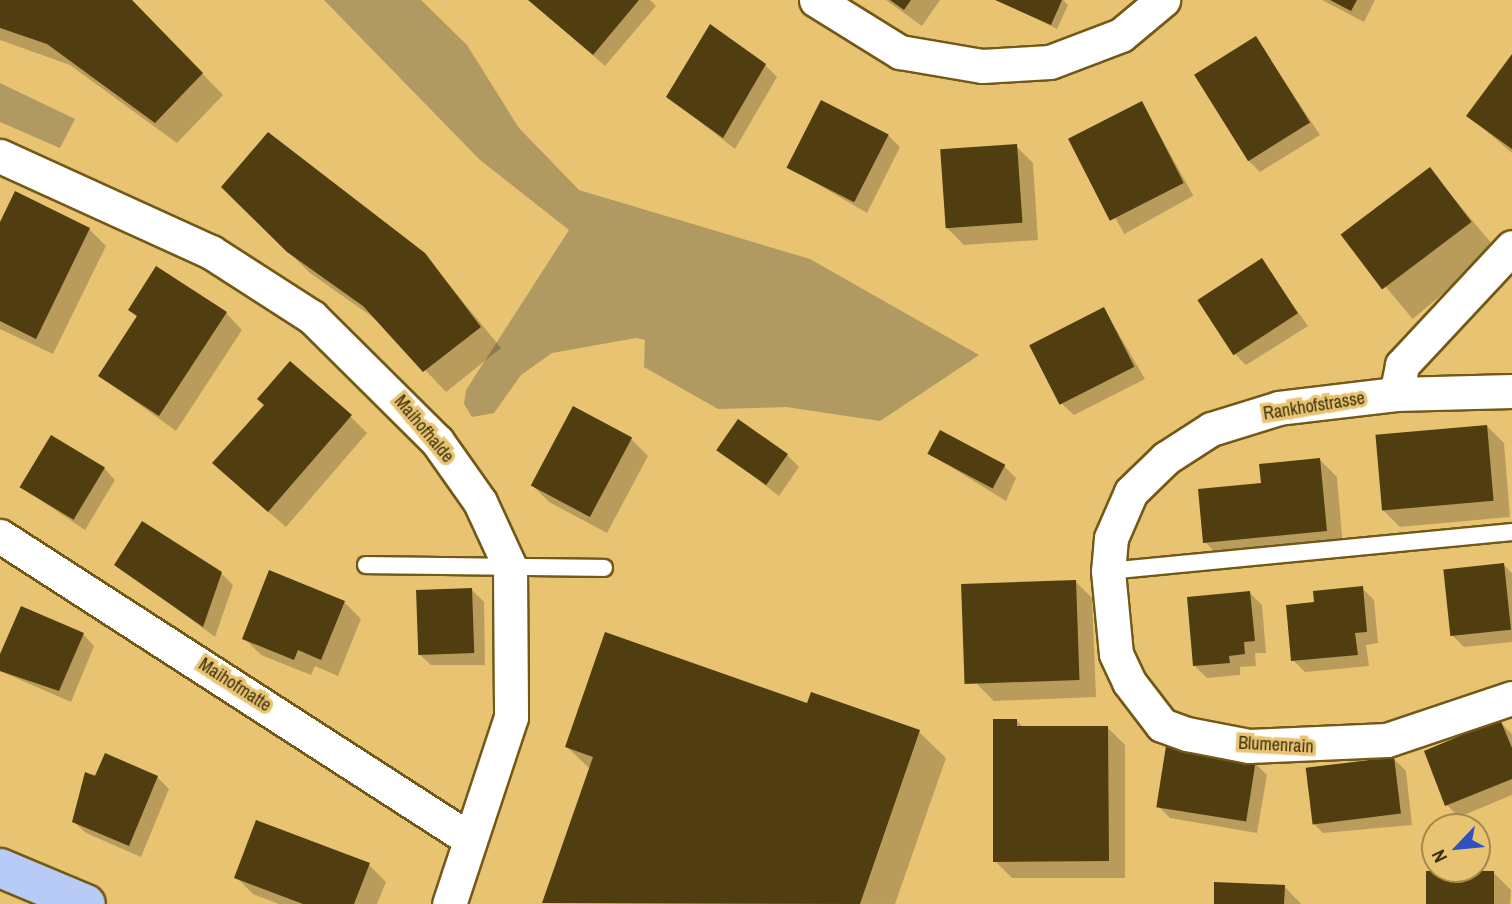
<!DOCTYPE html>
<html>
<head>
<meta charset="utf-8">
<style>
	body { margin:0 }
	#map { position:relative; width:1512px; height:904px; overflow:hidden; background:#e8c472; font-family:"Archivo Narrow",sans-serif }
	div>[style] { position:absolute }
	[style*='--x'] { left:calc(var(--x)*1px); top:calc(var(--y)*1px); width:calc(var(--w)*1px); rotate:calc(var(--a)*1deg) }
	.green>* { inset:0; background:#b19962 }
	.shadow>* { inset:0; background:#0003; transform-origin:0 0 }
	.building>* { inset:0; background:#503e11; transform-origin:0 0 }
	.roads { filter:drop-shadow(2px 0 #735918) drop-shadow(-2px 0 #735918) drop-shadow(0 2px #735918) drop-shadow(0 -2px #735918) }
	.lane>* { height:16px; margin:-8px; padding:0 8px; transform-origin:8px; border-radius:8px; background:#fff }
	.street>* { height:33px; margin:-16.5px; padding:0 16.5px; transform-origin:16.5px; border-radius:16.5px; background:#fff }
	.primary>* { height:38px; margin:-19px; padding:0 19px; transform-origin:19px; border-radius:19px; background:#b8caf6 }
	span { translate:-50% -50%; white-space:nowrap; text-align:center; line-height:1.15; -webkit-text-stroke:7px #e8c472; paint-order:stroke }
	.street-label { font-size:18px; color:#3e300d }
	.north { position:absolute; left:1421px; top:813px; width:70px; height:70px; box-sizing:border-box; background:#e8c472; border:2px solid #a4894a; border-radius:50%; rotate:244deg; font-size:19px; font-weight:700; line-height:28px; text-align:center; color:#3e300d }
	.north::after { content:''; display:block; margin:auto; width:24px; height:32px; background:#2e50c0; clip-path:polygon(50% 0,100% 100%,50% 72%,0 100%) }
</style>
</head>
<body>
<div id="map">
	<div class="green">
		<i style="clip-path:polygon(324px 0,421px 0,467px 45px,519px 128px,579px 190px,810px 259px,979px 355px,880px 421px,786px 407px,718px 409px,644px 367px,645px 340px,636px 338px,552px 353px,521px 375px,494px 413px,472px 417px,464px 404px,466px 390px,569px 230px,480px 160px)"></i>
		<i style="clip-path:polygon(0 83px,75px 119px,60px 148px,0 122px)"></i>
	</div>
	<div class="shadow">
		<i style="clip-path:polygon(0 0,131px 0,223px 95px,177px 143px,70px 65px,0 40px)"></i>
		<i style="clip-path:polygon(530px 0,650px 0,656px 6px,605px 66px)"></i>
		<i style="clip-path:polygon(886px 0,940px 0,922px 26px)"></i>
		<i style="clip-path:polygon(998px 0,1063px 0,1068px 5px,1057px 29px)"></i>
		<i style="clip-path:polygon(1322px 0,1375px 0,1364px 22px)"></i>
		<i style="clip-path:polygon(1256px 38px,1320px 135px,1260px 172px,1248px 160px)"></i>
		<i style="clip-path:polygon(1512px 57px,1512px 153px,1469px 116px)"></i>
		<i style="clip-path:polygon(765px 65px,777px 77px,735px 149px,668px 97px)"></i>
		<i style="left:1142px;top:103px;width:106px;height:79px;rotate:61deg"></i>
		<i style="clip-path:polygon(888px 135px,900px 147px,867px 213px,790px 168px)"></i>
		<i style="clip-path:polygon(1016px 146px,1033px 163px,1038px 240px,964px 245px,947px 228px)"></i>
		<i style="left:1430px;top:170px;width:103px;height:109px;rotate:50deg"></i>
		<i style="clip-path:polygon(223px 187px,424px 254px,501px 348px,446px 392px,381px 323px,310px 273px)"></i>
		<i style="clip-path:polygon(89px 229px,106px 246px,53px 354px,0 329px,0 232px)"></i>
		<i style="clip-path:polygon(1261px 260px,1308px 326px,1246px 365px,1234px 353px)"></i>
		<i style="clip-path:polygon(1104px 309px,1145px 379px,1074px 415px,1062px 404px)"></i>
		<i style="clip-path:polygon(130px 310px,226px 313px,242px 330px,176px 431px,100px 376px,138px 318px)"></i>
		<i style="clip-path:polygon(265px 405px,351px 417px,367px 433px,286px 527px,232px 480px)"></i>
		<i style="clip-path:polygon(1487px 426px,1504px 443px,1510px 517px,1400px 527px,1383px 510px)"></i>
		<i style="clip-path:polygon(631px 439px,648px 456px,607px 533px,549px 502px,532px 485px)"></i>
		<i style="clip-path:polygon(719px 450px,787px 455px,799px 467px,779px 496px)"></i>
		<i style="clip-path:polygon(930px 454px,1004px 466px,1016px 478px,1006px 501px)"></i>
		<i style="clip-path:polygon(1320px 460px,1337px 477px,1343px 548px,1222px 559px,1205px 542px)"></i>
		<i style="clip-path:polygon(104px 468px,115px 480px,85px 530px,21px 487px)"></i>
		<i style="clip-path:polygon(116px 564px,221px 573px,233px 585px,215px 637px)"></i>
		<i style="clip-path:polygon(1503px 564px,1512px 573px,1512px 642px,1464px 647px,1452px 635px)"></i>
		<i style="clip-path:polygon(1075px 581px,1092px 598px,1096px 697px,994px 701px,977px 684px)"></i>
		<i style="clip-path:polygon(1362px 588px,1374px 600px,1378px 643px,1366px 645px,1369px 666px,1305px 672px,1293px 660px,1316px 604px)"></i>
		<i style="clip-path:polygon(472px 590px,484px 602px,485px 665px,431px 665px,419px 654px)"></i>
		<i style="clip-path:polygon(1250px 593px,1262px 605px,1266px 653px,1255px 653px,1256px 666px,1240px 667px,1240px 675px,1207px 678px,1195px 666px)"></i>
		<i style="clip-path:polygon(344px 602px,361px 619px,338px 676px,315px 666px,311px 675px,261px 655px,244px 638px)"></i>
		<i style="clip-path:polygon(83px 634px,94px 646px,71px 702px,0 671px,0 659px)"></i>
		<i style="clip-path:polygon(812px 694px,919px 732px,946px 758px,895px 904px,544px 903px,591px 770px,567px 747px,808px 706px)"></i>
		<i style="clip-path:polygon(1016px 720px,1024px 728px,1108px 728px,1125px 745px,1125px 878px,1012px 878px,995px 861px)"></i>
		<i style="clip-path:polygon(1500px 722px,1512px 734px,1512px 795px,1459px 817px,1447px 805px)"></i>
		<i style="clip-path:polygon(1394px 759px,1406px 771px,1412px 825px,1323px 833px,1312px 822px)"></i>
		<i style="clip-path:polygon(1255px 763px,1267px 775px,1257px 833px,1170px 818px,1158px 806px)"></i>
		<i style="clip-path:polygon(86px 774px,157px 777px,169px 789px,141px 857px,86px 833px,74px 822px)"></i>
		<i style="clip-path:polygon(369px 865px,386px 882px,377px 904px,279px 904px,253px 894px,236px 877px)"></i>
		<i style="clip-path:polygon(1494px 873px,1511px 890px,1510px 904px,1428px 904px)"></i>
		<i style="clip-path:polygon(1284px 886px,1301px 904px,1215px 904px)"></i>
	</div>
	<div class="building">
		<i style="clip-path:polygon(0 0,132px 0,203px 73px,155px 123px,47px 44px,0 28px)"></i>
		<i style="clip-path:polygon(528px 0,639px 0,593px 55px)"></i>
		<i style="clip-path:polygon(890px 0,911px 0,904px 10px)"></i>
		<i style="clip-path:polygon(995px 0,1062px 0,1051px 25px)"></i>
		<i style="clip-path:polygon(1330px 0,1357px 0,1351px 11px)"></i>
		<i style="clip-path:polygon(710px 24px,766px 64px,723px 138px,666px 97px)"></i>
		<i style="left:1256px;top:36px;width:102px;height:73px;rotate:58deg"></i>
		<i style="clip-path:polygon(1512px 54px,1512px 149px,1466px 116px)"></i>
		<i style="left:821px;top:100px;width:76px;height:76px;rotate:27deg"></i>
		<i style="left:1142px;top:101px;width:92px;height:83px;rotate:63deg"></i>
		<i style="clip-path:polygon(268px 132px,425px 253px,481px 327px,423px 372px,363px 306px,287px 252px,221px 187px)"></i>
		<i style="left:1017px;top:144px;width:79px;height:77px;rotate:86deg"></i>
		<i style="left:1430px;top:167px;width:69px;height:112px;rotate:53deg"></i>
		<i style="clip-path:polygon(15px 191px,90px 228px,36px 339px,0 321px,0 222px)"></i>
		<i style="left:1262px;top:258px;width:66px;height:77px;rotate:57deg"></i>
		<i style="clip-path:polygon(156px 266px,227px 312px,159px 416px,98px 376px,137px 316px,128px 310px)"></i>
		<i style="left:1104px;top:307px;width:67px;height:84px;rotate:63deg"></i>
		<i style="clip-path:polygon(290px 361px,352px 415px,268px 512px,212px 463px,264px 405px,257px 399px)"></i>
		<i style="left:573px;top:406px;width:67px;height:90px;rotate:28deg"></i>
		<i style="left:738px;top:419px;width:61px;height:38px;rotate:35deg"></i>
		<i style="left:1487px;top:425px;width:76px;height:112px;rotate:85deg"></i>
		<i style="left:940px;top:430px;width:74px;height:27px;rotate:28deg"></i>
		<i style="left:51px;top:435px;width:63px;height:61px;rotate:31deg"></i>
		<i style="clip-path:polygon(1320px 458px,1327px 531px,1203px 543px,1198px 489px,1261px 483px,1259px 464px)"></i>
		<i style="clip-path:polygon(142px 521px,222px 572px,203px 627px,114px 565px)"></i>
		<i style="left:1504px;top:563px;width:67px;height:61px;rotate:84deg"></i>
		<i style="clip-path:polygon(269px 570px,345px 601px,321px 660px,298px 650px,294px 660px,242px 639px)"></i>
		<i style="left:1076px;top:580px;width:100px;height:115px;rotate:88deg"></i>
		<i style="clip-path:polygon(1363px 586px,1367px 632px,1355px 633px,1358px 655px,1291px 661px,1286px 605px,1314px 602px,1313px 591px)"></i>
		<i style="left:472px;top:588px;width:65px;height:56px;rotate:88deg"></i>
		<i style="clip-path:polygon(1250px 591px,1255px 641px,1244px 642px,1245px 654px,1229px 656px,1230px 663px,1193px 666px,1187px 597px)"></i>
		<i style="clip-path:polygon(21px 606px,84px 633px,59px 691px,0 671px,0 654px)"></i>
		<i style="clip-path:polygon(605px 632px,807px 703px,811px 692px,920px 730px,860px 904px,542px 903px,593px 757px,565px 747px)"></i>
		<i style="clip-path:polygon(993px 719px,1017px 719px,1017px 726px,1108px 726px,1109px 861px,993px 862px)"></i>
		<i style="clip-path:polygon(1500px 719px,1512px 748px,1512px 779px,1445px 806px,1424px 751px)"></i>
		<i style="left:1166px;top:746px;width:91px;height:62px;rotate:9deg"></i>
		<i style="clip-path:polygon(105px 753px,158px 776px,129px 846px,72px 822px,85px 772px,95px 776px)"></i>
		<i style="left:1394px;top:757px;width:57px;height:89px;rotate:83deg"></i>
		<i style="clip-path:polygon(256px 820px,370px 863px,354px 904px,303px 904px,234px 878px)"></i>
		<i style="left:1494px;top:871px;width:33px;height:68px;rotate:90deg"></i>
		<i style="clip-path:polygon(1214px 882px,1285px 885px,1284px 904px,1214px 904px)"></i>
	</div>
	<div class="roads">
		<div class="lane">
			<i style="--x:366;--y:565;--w:238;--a:0.7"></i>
			<i style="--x:1108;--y:571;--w:406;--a:-5.5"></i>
		</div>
		<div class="street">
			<i style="--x:816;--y:0;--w:99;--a:31.8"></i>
			<i style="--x:900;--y:52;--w:83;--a:9.7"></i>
			<i style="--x:982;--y:66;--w:68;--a:-3.4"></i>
			<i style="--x:1050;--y:62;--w:76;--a:-20.8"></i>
			<i style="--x:1121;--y:35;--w:55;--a:-39.8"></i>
			<i style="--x:0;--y:156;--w:232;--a:24.5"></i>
			<i style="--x:211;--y:252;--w:120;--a:32.8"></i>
			<i style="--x:312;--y:317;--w:176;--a:44.8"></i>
			<i style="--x:437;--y:441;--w:75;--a:54.8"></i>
			<i style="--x:480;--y:502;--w:72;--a:65.2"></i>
			<i style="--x:510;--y:567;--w:150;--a:89.6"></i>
			<i style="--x:511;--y:717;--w:197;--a:108.3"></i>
			<i style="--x:1512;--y:391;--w:116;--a:178.5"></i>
			<i style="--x:1396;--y:394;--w:118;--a:173.2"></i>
			<i style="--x:1279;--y:408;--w:71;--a:162.8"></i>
			<i style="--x:1211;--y:429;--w:54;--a:147.2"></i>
			<i style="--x:1166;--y:458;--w:49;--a:135.8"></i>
			<i style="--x:1131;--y:492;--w:50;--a:113.5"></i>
			<i style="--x:1111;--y:538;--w:33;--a:95"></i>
			<i style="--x:1108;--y:571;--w:83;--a:84.5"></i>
			<i style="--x:1116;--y:654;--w:31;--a:65"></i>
			<i style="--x:1129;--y:682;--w:54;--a:52.5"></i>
			<i style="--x:1162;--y:725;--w:27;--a:20"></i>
			<i style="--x:1187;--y:734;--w:63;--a:11"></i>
			<i style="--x:1249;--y:746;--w:138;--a:-2.5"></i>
			<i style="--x:1387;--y:740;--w:132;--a:-18.6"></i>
			<i style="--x:1396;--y:394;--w:30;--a:-78"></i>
			<i style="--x:1402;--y:365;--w:161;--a:-47"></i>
			<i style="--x:0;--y:536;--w:557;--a:32.83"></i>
		</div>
		<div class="primary">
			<i style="--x:0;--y:868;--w:93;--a:22.7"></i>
		</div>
	</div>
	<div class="street-label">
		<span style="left:1314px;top:406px;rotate:-9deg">Rankhofstrasse</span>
		<span style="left:424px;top:429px;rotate:50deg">Maihofhalde</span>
		<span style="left:235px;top:685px;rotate:33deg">Maihofmatte</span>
		<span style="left:1276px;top:745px;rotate:3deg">Blumenrain</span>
	</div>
	<div class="north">N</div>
</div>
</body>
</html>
